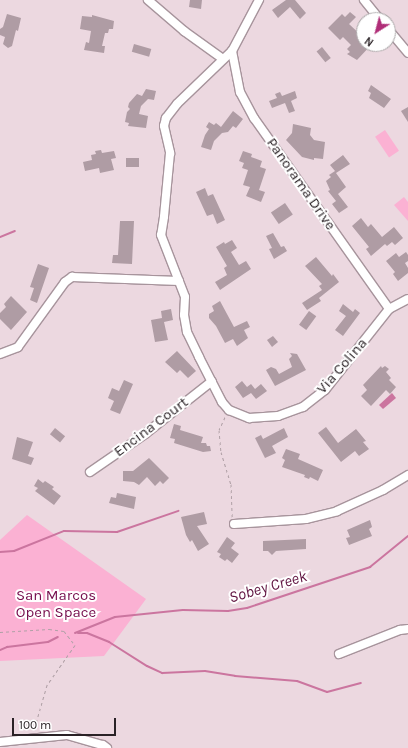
<!DOCTYPE html>
<html>
<head>
<meta charset="utf-8">
<style>
	body { margin:0 }
	#map { position:relative; width:408px; height:748px; overflow:hidden; background:#ecd8e0; font-family:Karla,sans-serif }
	div>[style] { position:absolute }
	[style*='--x'] { left:calc(var(--x)*1px); top:calc(var(--y)*1px); width:calc(var(--w)*1px); rotate:calc(var(--a)*1deg) }
	.green>* { inset:0; background:#fbb1d3; transform-origin:0 0 }
	.water>* { inset:0; background:#cb759f }
	.stream>* { height:2px; margin:-1px; padding:0 1px; transform-origin:1px; border-radius:1px; background:#cb759f }
	.building>* { inset:0; background:#af9ca4; transform-origin:0 0 }
	.path>* { height:1px; margin-top:-0.5px; transform-origin:0; background:repeating-linear-gradient(90deg,#b0a0a6 0 3px,transparent 0 6px) }
	.roads { filter:drop-shadow(1px 0 #a7949c) drop-shadow(-1px 0 #a7949c) drop-shadow(0 1px #a7949c) drop-shadow(0 -1px #a7949c) }
	.street>* { height:8px; margin:-4px; padding:0 4px; transform-origin:4px; border-radius:4px; background:#fff }
	span { translate:-50% -50%; white-space:nowrap; text-align:center; line-height:1.15; -webkit-text-stroke:4px #fff; paint-order:stroke }
	.street-label { font-size:15px; color:#2a2226 }
	.park-label { font-size:15px; color:#760d4d }
	.water-label { font-size:16px; color:#5f123f; font-style:italic }
	.north { position:absolute; left:356px; top:12px; width:40px; height:40px; box-sizing:border-box; background:#fff; border:1px solid #aaa7a8; border-radius:50%; rotate:216deg; font-size:11px; font-weight:700; line-height:16px; text-align:center; color:#2a2226 }
	.north::after { content:''; display:block; margin:auto; width:14px; height:18px; background:#b02e78; clip-path:polygon(50% 0,100% 100%,50% 72%,0 100%) }
	.scale { position:absolute; left:12px; top:718px; width:104px; height:18px; box-sizing:border-box; border:2px solid #2a2226; border-top:0; padding-left:5px; font-size:12px; line-height:14px; white-space:nowrap; color:#2a2226; -webkit-text-stroke:3px #fff; paint-order:stroke }
</style>
</head>
<body>
<div id="map">
	<div class="green">
		<i style="left:385px;top:130px;width:25px;height:12px;rotate:56deg"></i>
		<i style="clip-path:polygon(404px 197px,408px 202px,408px 221px,394px 205px)"></i>
		<i style="clip-path:polygon(27px 515px,146px 599px,104px 656px,0 661px,0 540px)"></i>
	</div>
	<div class="water">
		<i style="clip-path:polygon(392px 393px,396px 398px,383px 409px,379px 405px)"></i>
	</div>
	<div class="stream">
		<i style="--x:0;--y:237;--w:16;--a:-22"></i>
		<i style="--x:0;--y:552;--w:14;--a:-4"></i>
		<i style="--x:14;--y:551;--w:54;--a:-21.8"></i>
		<i style="--x:64;--y:531;--w:53;--a:1.1"></i>
		<i style="--x:117;--y:532;--w:65;--a:-19"></i>
		<i style="--x:75;--y:633;--w:43;--a:-21.8"></i>
		<i style="--x:115;--y:617;--w:68;--a:-5.9"></i>
		<i style="--x:183;--y:610;--w:45;--a:1.3"></i>
		<i style="--x:228;--y:611;--w:19;--a:-9"></i>
		<i style="--x:247;--y:608;--w:130;--a:-18.4"></i>
		<i style="--x:370;--y:567;--w:49;--a:-39.2"></i>
		<i style="--x:78;--y:633;--w:9;--a:0"></i>
		<i style="--x:87;--y:633;--w:24;--a:22"></i>
		<i style="--x:109;--y:642;--w:45;--a:32.3"></i>
		<i style="--x:147;--y:666;--w:17;--a:25"></i>
		<i style="--x:162;--y:673;--w:43;--a:-2.7"></i>
		<i style="--x:205;--y:671;--w:30;--a:9"></i>
		<i style="--x:235;--y:676;--w:62;--a:4.6"></i>
		<i style="--x:297;--y:681;--w:32;--a:20"></i>
		<i style="--x:327;--y:692;--w:35;--a:-15"></i>
		<i style="--x:0;--y:650;--w:8;--a:-23"></i>
		<i style="--x:7;--y:647;--w:41;--a:-7"></i>
		<i style="--x:48;--y:642;--w:11;--a:-27"></i>
	</div>
	<div class="building">
		<i style="clip-path:polygon(190px 0,202px 0,201px 9px,189px 7px)"></i>
		<i style="clip-path:polygon(286px 0,295px 0,306px 13px,300px 19px,290px 7px,278px 18px,272px 10px)"></i>
		<i style="clip-path:polygon(350px 12px,356px 17px,349px 24px,364px 38px,364px 44px,372px 44px,357px 60px,347px 54px,350px 52px,347px 49px,351px 45px,343px 37px,340px 40px,328px 28px,342px 14px,345px 17px)"></i>
		<i style="clip-path:polygon(7px 14px,21px 18px,18px 31px,16px 30px,12px 46px,8px 48px,3px 44px,5px 37px,0 35px,0 29px,3px 27px)"></i>
		<i style="clip-path:polygon(92px 15px,114px 21px,113px 29px,109px 29px,108px 33px,105px 33px,102px 46px,105px 46px,104px 53px,84px 50px,86px 42px,89px 43px,91px 31px,80px 29px,82px 16px,92px 17px)"></i>
		<i style="left:134px;top:44px;width:18px;height:8px;rotate:16deg"></i>
		<i style="left:322px;top:47px;width:14px;height:7px;rotate:51deg"></i>
		<i style="clip-path:polygon(371px 85px,391px 99px,384px 108px,369px 98px,371px 93px,368px 91px)"></i>
		<i style="clip-path:polygon(146px 89px,156px 91px,154px 100px,148px 99px,141px 106px,139px 114px,148px 116px,146px 128px,128px 126px,129px 123px,125px 122px,127px 112px,130px 109px,128px 107px,129px 103px,137px 94px,142px 96px)"></i>
		<i style="clip-path:polygon(295px 91px,297px 98px,291px 101px,295px 111px,289px 113px,285px 103px,272px 108px,269px 101px,277px 98px,275px 94px,280px 92px,282px 96px)"></i>
		<i style="clip-path:polygon(408px 107px,408px 122px,401px 111px)"></i>
		<i style="clip-path:polygon(233px 111px,243px 119px,236px 128px,233px 126px,228px 132px,222px 133px,214px 141px,211px 150px,201px 147px,205px 135px,209px 129px,206px 127px,209px 122px,214px 125px,216px 123px,221px 127px)"></i>
		<i style="clip-path:polygon(293px 124px,311px 128px,310px 135px,314px 140px,325px 142px,323px 159px,314px 158px,314px 160px,302px 157px,286px 140px,292px 133px)"></i>
		<i style="clip-path:polygon(101px 150px,102px 153px,114px 151px,116px 158px,111px 159px,114px 170px,100px 173px,99px 168px,85px 171px,83px 162px,92px 160px,91px 155px,96px 154px,95px 151px)"></i>
		<i style="clip-path:polygon(243px 151px,252px 154px,251px 157px,262px 161px,260px 167px,266px 169px,259px 190px,265px 192px,261px 202px,246px 196px,250px 187px,243px 185px,248px 170px,242px 168px,244px 163px,239px 161px)"></i>
		<i style="clip-path:polygon(343px 155px,350px 164px,336px 173px,346px 187px,338px 194px,348px 207px,339px 213px,332px 204px,336px 201px,328px 191px,330px 190px,326px 181px,331px 177px,329px 175px,335px 171px,330px 165px)"></i>
		<i style="left:126px;top:158px;width:13px;height:9px"></i>
		<i style="clip-path:polygon(205px 188px,208px 196px,213px 194px,225px 220px,217px 224px,213px 214px,207px 216px,196px 192px)"></i>
		<i style="left:285px;top:203px;width:14px;height:17px;rotate:56deg"></i>
		<i style="clip-path:polygon(361px 218px,368px 227px,371px 224px,382px 237px,394px 227px,403px 238px,395px 245px,392px 242px,387px 246px,385px 244px,371px 256px,366px 249px,369px 247px,352px 226px)"></i>
		<i style="clip-path:polygon(120px 221px,134px 221px,132px 264px,112px 263px,113px 255px,118px 255px)"></i>
		<i style="clip-path:polygon(273px 233px,281px 247px,284px 246px,287px 251px,274px 259px,269px 249px,272px 248px,266px 236px)"></i>
		<i style="clip-path:polygon(232px 240px,237px 248px,231px 252px,239px 265px,246px 261px,251px 269px,220px 290px,215px 282px,227px 275px,224px 268px,227px 266px,216px 247px,224px 242px,225px 244px)"></i>
		<i style="clip-path:polygon(406px 252px,408px 255px,408px 261px,405px 263px,408px 268px,408px 273px,398px 281px,393px 274px,395px 272px,386px 261px,396px 253px,399px 257px)"></i>
		<i style="clip-path:polygon(316px 257px,332px 276px,333px 274px,339px 282px,319px 298px,321px 301px,307px 310px,302px 303px,322px 290px,319px 286px,322px 284px,305px 266px)"></i>
		<i style="clip-path:polygon(38px 264px,49px 268px,37px 303px,30px 300px,34px 288px,30px 287px)"></i>
		<i style="clip-path:polygon(11px 296px,27px 312px,11px 330px,0 319px,0 313px,6px 307px,4px 304px)"></i>
		<i style="clip-path:polygon(220px 301px,234px 327px,247px 321px,250px 327px,244px 330px,248px 338px,237px 346px,233px 339px,225px 343px,216px 326px,209px 318px,209px 314px,214px 311px,212px 306px)"></i>
		<i style="clip-path:polygon(343px 304px,353px 312px,355px 309px,360px 313px,343px 336px,335px 330px,346px 316px,339px 311px)"></i>
		<i style="clip-path:polygon(171px 309px,173px 320px,164px 322px,168px 340px,155px 342px,151px 320px,162px 318px,161px 311px)"></i>
		<i style="left:309px;top:311px;width:9px;height:17px;rotate:36deg"></i>
		<i style="clip-path:polygon(273px 336px,278px 342px,272px 347px,267px 340px)"></i>
		<i style="clip-path:polygon(177px 351px,196px 371px,188px 378px,180px 370px,177px 373px,165px 362px)"></i>
		<i style="clip-path:polygon(290px 353px,297px 354px,306px 370px,275px 386px,266px 370px,271px 367px,276px 369px,279px 374px,292px 367px,289px 359px,292px 356px)"></i>
		<i style="clip-path:polygon(381px 366px,382px 368px,385px 366px,389px 369px,386px 372px,391px 378px,389px 380px,396px 387px,390px 394px,386px 390px,371px 406px,361px 396px,367px 390px,363px 385px)"></i>
		<i style="clip-path:polygon(124px 380px,133px 384px,120px 414px,110px 410px,114px 401px,108px 398px,112px 388px,119px 391px)"></i>
		<i style="clip-path:polygon(242px 381px,247px 387px,251px 384px,255px 389px,261px 384px,267px 391px,256px 399px,251px 393px,243px 398px,235px 387px)"></i>
		<i style="clip-path:polygon(174px 424px,181px 426px,180px 430px,203px 437px,201px 443px,206px 443px,207px 446px,210px 446px,211px 451px,203px 452px,174px 443px,175px 439px,170px 438px)"></i>
		<i style="clip-path:polygon(326px 427px,338px 443px,356px 429px,366px 441px,363px 442px,369px 449px,359px 456px,355px 451px,341px 462px,318px 433px)"></i>
		<i style="left:55px;top:428px;width:13px;height:8px;rotate:39deg"></i>
		<i style="clip-path:polygon(284px 428px,288px 437px,272px 446px,276px 453px,265px 458px,255px 438px,261px 435px,263px 439px)"></i>
		<i style="clip-path:polygon(17px 437px,33px 442px,28px 456px,34px 458px,31px 465px,12px 459px)"></i>
		<i style="clip-path:polygon(286px 449px,300px 454px,298px 459px,323px 470px,318px 481px,310px 477px,309px 479px,304px 477px,305px 475px,282px 467px,285px 460px,282px 458px)"></i>
		<i style="clip-path:polygon(149px 458px,169px 478px,163px 484px,160px 481px,155px 486px,147px 477px,139px 485px,134px 482px,123px 481px,123px 471px,133px 471px)"></i>
		<i style="clip-path:polygon(38px 479px,43px 483px,45px 481px,54px 487px,52px 489px,61px 496px,54px 505px,35px 491px,38px 488px,34px 486px)"></i>
		<i style="clip-path:polygon(117px 493px,136px 497px,134px 509px,109px 503px,111px 497px,116px 498px)"></i>
		<i style="clip-path:polygon(204px 512px,207px 524px,197px 526px,209px 544px,198px 551px,192px 540px,190px 542px,186px 535px,181px 517px)"></i>
		<i style="clip-path:polygon(370px 520px,372px 527px,369px 529px,372px 536px,349px 545px,346px 538px,350px 537px,347px 530px)"></i>
		<i style="clip-path:polygon(227px 537px,235px 543px,231px 548px,239px 554px,232px 563px,227px 559px,225px 561px,219px 557px,221px 554px,217px 552px)"></i>
		<i style="clip-path:polygon(306px 539px,306px 549px,276px 551px,272px 555px,268px 551px,263px 551px,263px 541px)"></i>
	</div>
	<div class="path">
		<i style="--x:225;--y:417;--w:14;--a:115"></i>
		<i style="--x:219;--y:430;--w:22;--a:85"></i>
		<i style="--x:221;--y:452;--w:34;--a:73"></i>
		<i style="--x:231;--y:484;--w:33;--a:88"></i>
		<i style="--x:0;--y:632;--w:49;--a:-3.5"></i>
		<i style="--x:49;--y:629;--w:15;--a:8"></i>
		<i style="--x:64;--y:631;--w:18;--a:52"></i>
		<i style="--x:75;--y:645;--w:49;--a:125"></i>
		<i style="--x:47;--y:685;--w:47;--a:106.1"></i>
	</div>
	<div class="roads">
		<div class="street">
			<i style="--x:148;--y:0;--w:48;--a:40.7"></i>
			<i style="--x:184;--y:31;--w:48;--a:35.7"></i>
			<i style="--x:259;--y:0;--w:58;--a:117.9"></i>
			<i style="--x:232;--y:51;--w:76;--a:136.1"></i>
			<i style="--x:177;--y:104;--w:18;--a:128"></i>
			<i style="--x:166;--y:118;--w:8;--a:104"></i>
			<i style="--x:164;--y:126;--w:28;--a:77"></i>
			<i style="--x:170;--y:153;--w:64;--a:95.4"></i>
			<i style="--x:164;--y:217;--w:18;--a:99"></i>
			<i style="--x:161;--y:235;--w:66;--a:68.8"></i>
			<i style="--x:185;--y:297;--w:18;--a:93"></i>
			<i style="--x:184;--y:315;--w:17;--a:80"></i>
			<i style="--x:187;--y:332;--w:28;--a:64"></i>
			<i style="--x:199;--y:357;--w:51;--a:62.9"></i>
			<i style="--x:222;--y:402;--w:11;--a:49"></i>
			<i style="--x:229;--y:410;--w:22;--a:22"></i>
			<i style="--x:249;--y:418;--w:29;--a:-4"></i>
			<i style="--x:278;--y:416;--w:27;--a:-20"></i>
			<i style="--x:303;--y:407;--w:28;--a:-38"></i>
			<i style="--x:325;--y:390;--w:103;--a:-51.7"></i>
			<i style="--x:389;--y:309;--w:21;--a:-28"></i>
			<i style="--x:364;--y:0;--w:26;--a:51"></i>
			<i style="--x:388;--y:29;--w:31;--a:50"></i>
			<i style="--x:232;--y:51;--w:42;--a:79"></i>
			<i style="--x:240;--y:92;--w:30;--a:62"></i>
			<i style="--x:254;--y:118;--w:234;--a:54.7"></i>
			<i style="--x:0;--y:354;--w:19;--a:-21"></i>
			<i style="--x:18;--y:347;--w:80;--a:-54.1"></i>
			<i style="--x:65;--y:282;--w:9;--a:-36"></i>
			<i style="--x:72;--y:277;--w:107;--a:2.1"></i>
			<i style="--x:90;--y:472;--w:67;--a:-34.6"></i>
			<i style="--x:145;--y:434;--w:85;--a:-38.3"></i>
			<i style="--x:234;--y:524;--w:72;--a:-4"></i>
			<i style="--x:306;--y:519;--w:32;--a:-14"></i>
			<i style="--x:337;--y:511;--w:51;--a:-24.5"></i>
			<i style="--x:383;--y:490;--w:29;--a:-31"></i>
			<i style="--x:339;--y:654;--w:66;--a:-21.5"></i>
			<i style="--x:400;--y:630;--w:8;--a:-7"></i>
			<i style="--x:0;--y:742;--w:67;--a:-6"></i>
			<i style="--x:67;--y:735;--w:37;--a:16"></i>
			<i style="--x:103;--y:745;--w:5;--a:37"></i>
		</div>
	</div>
	<div class="street-label">
		<span style="left:301px;top:184px;rotate:55deg">Panorama Drive</span>
		<span style="left:342px;top:366px;rotate:-49deg">Via Colina</span>
		<span style="left:151px;top:427px;rotate:-37deg">Encina Court</span>
	</div>
	<div class="park-label">
		<span style="left:56px;top:604px">San Marcos<br>Open Space</span>
	</div>
	<div class="water-label">
		<span style="left:268px;top:587px;rotate:-16deg">Sobey Creek</span>
	</div>
	<div class="north">N</div>
	<div class="scale">100 m</div>
</div>
</body>
</html>
